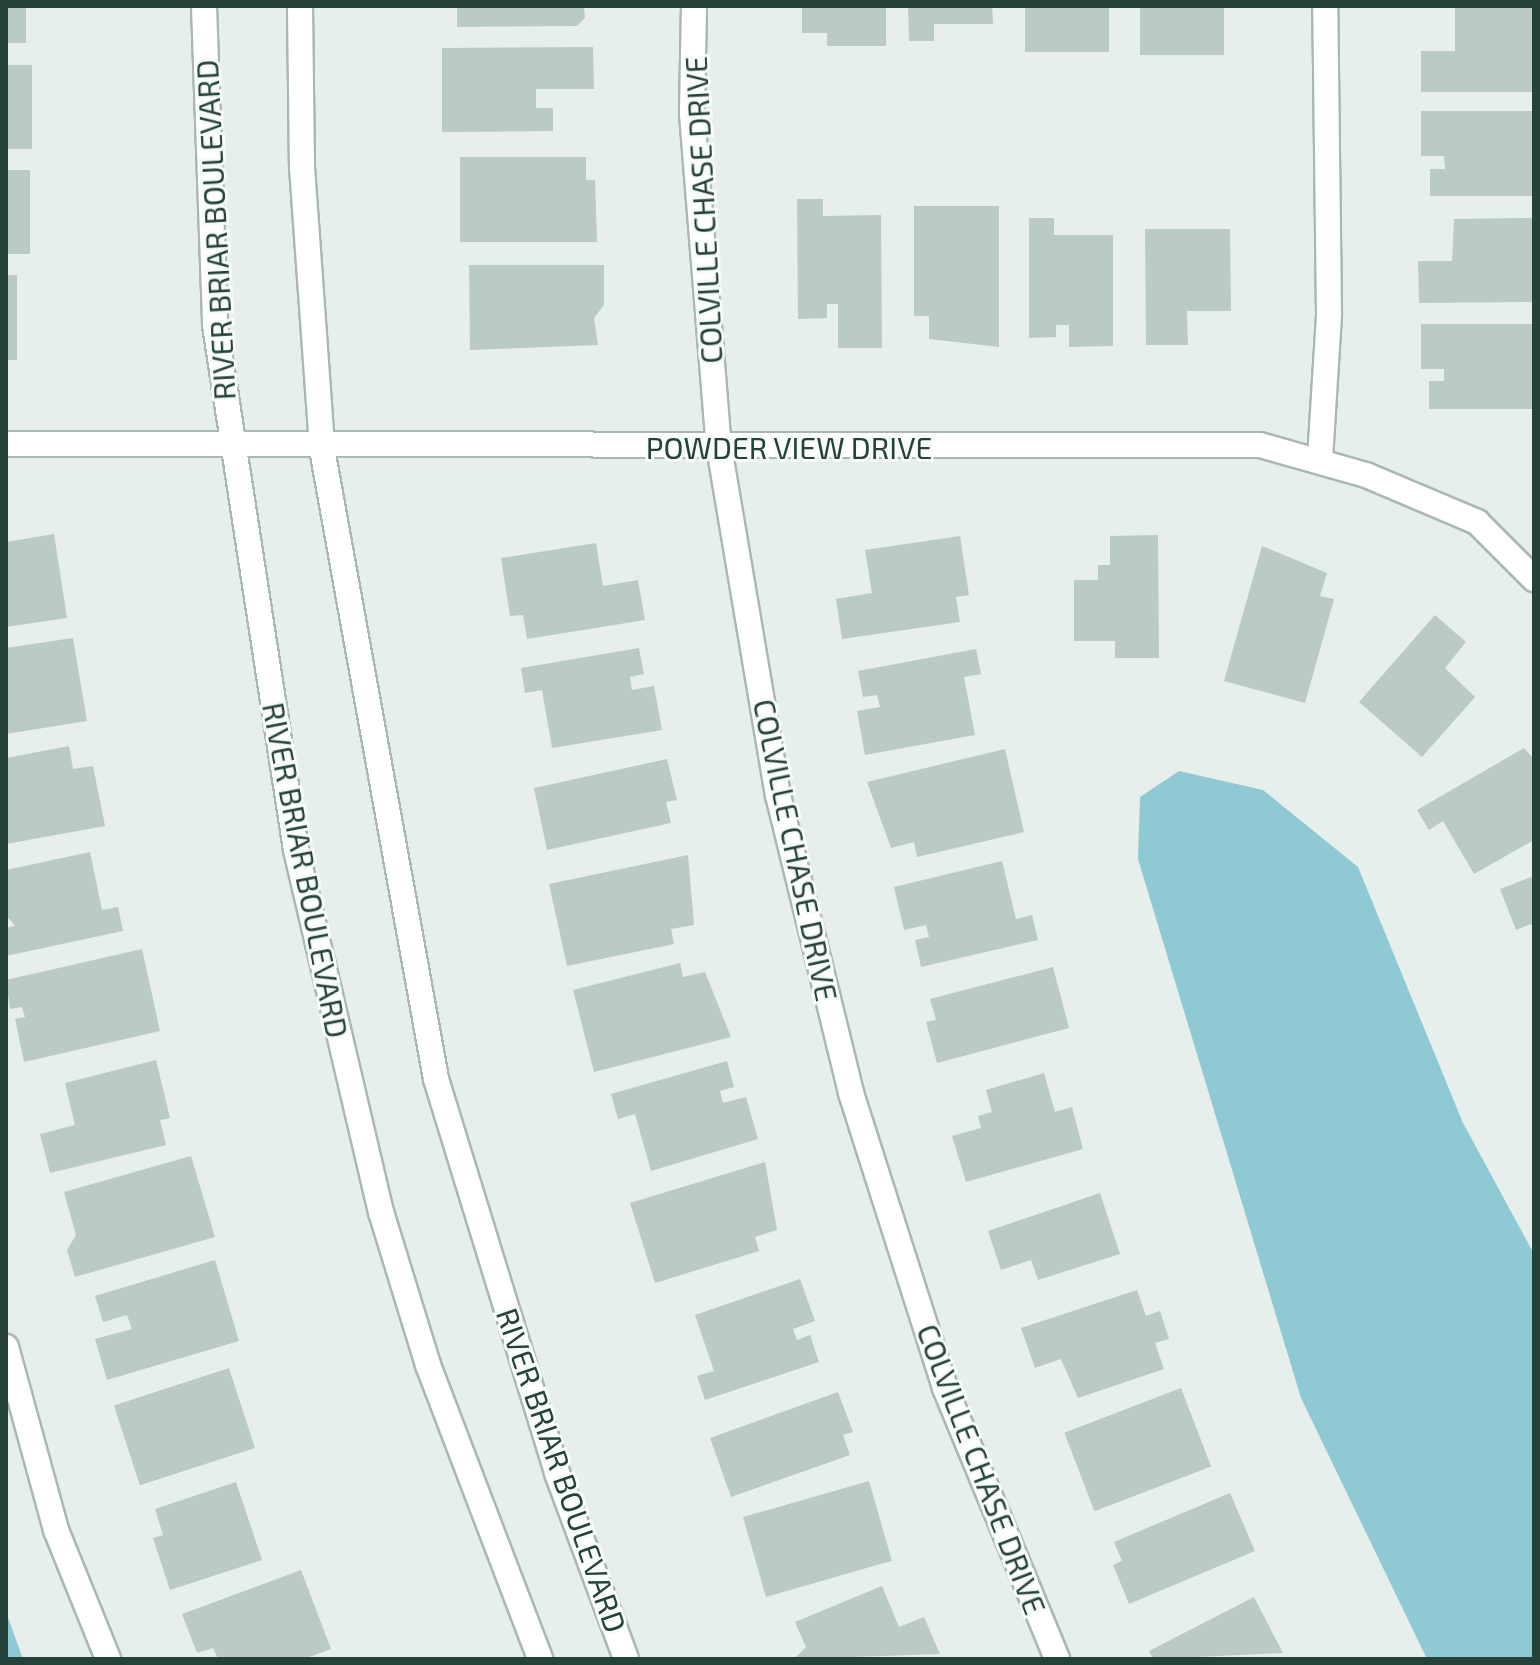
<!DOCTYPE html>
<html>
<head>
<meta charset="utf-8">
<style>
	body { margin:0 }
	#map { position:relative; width:1540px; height:1665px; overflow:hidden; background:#e6efeb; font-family:"Exo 2",sans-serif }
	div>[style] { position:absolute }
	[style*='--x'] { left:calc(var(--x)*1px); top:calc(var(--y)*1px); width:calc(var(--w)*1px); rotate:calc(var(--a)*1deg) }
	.water>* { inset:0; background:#8ec9d4 }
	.building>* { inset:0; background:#bbcac4; transform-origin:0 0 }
	.roads { filter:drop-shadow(2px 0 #a8b8b2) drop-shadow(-2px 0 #a8b8b2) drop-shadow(0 2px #a8b8b2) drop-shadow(0 -2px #a8b8b2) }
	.minor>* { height:24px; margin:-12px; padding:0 12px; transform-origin:12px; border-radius:12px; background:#fff }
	span { translate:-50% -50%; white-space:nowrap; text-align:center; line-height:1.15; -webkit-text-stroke:6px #f7fbf9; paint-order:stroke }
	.street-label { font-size:30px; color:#24423a }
	.frame { position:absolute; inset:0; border:8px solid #24423a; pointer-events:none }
</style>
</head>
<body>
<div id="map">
	<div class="water">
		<i style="clip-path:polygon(1179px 771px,1263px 790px,1358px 867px,1463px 1123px,1534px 1254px,1534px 1659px,1427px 1659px,1301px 1398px,1138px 859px,1140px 797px)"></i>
		<i style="clip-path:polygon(6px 1612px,23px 1659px,6px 1659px)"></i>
	</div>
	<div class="building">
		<i style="left:6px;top:6px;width:20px;height:37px"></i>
		<i style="clip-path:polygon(457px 6px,584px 6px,585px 18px,577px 26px,457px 27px)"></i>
		<i style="clip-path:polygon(802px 6px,886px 6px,886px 46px,827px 46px,827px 33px,802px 33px)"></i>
		<i style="clip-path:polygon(908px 6px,992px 6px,993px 24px,934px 24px,934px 41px,909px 41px)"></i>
		<i style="left:1025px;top:6px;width:84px;height:46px"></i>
		<i style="left:1140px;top:6px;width:84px;height:49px"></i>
		<i style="clip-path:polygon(1455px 6px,1534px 6px,1534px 92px,1421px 92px,1421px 51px,1455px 51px)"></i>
		<i style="clip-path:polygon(593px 47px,594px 89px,536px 89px,536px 108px,553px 108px,553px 131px,442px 132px,442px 48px)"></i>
		<i style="left:6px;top:65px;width:26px;height:84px"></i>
		<i style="clip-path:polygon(1421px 111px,1533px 111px,1534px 196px,1430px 196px,1430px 169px,1445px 169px,1444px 156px,1421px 156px)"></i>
		<i style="clip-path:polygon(460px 157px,586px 157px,586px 180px,595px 180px,597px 242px,460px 242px)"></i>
		<i style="left:6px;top:170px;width:24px;height:84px"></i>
		<i style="clip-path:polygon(797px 199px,823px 199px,823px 216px,881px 215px,882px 348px,838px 348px,838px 304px,827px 304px,827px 318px,798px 319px)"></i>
		<i style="clip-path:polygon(914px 206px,999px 206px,999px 347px,929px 339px,929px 316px,914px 316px)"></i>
		<i style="clip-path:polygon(1029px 218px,1054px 218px,1054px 235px,1113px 235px,1113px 346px,1069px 347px,1069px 325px,1056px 325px,1056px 337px,1029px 338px)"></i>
		<i style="clip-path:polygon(1522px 218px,1534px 218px,1534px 302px,1419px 303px,1418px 261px,1452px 261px,1454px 219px)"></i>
		<i style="clip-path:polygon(1145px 229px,1230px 229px,1231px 311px,1187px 311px,1188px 345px,1146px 345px)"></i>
		<i style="clip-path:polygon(469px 265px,604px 265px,604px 305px,594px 318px,598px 345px,470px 350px)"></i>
		<i style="left:6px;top:275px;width:11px;height:85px"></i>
		<i style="clip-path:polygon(1421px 324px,1532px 324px,1534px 409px,1429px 409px,1429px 381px,1444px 381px,1444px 369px,1421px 369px)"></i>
		<i style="clip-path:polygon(54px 534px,67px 618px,6px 627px,6px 542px)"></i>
		<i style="clip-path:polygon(1158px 535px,1159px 658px,1115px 658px,1115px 641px,1074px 641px,1074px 580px,1098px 580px,1098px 565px,1110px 565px,1110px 536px)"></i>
		<i style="clip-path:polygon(960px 536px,969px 595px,956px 597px,960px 622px,842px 639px,836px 599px,872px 593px,865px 550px)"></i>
		<i style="clip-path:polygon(596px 543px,603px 586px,638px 580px,645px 620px,527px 639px,523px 615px,510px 616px,501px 558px)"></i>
		<i style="clip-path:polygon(1262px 546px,1327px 573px,1320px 596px,1334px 599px,1305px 703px,1224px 681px)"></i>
		<i style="clip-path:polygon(1435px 615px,1466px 642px,1445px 668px,1475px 697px,1422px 757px,1359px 702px)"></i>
		<i style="clip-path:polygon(73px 638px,87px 721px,6px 734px,6px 648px)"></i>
		<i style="clip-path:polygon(639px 648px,644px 674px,630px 677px,632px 690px,654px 686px,662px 730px,552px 748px,542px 690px,525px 693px,521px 668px)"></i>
		<i style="clip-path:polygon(976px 649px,981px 674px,964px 677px,975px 735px,865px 755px,857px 711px,880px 707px,877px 695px,863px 697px,858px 671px)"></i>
		<i style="clip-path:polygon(69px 746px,73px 769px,93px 766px,105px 826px,6px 844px,6px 758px)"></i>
		<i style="clip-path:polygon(1524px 748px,1534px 759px,1534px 840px,1474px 874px,1443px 821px,1429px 830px,1417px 810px)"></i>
		<i style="clip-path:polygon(1005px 749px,1024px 832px,917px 857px,914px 842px,891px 848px,867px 782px)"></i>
		<i style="clip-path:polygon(667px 759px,677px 800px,666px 802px,671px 823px,547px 850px,534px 788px)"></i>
		<i style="clip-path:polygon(90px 852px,102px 910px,118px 907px,123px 931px,6px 956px,6px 928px,15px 926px,6px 915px,6px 870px)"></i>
		<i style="clip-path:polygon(688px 855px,694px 925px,671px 929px,674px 944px,567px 966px,549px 884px)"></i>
		<i style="clip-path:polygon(1002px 861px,1016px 919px,1032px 915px,1038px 940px,921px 967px,915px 940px,929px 937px,926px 925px,904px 930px,894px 887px)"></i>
		<i style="clip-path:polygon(1534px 876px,1534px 931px,1531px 924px,1516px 930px,1500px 889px)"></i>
		<i style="clip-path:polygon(142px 949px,160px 1031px,24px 1062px,15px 1019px,25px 1017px,22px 1007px,10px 1009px,6px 980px)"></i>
		<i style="clip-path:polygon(680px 963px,683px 977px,705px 972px,731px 1037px,594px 1072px,573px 990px)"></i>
		<i style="clip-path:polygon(1053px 967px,1069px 1028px,937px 1063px,926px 1022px,936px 1020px,930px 999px)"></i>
		<i style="clip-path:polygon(156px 1060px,170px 1118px,160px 1120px,166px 1145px,50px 1173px,40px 1134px,75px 1125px,65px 1083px)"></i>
		<i style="clip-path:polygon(727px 1061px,734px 1087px,720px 1091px,723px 1103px,746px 1097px,758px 1139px,651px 1171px,635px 1114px,618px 1119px,611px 1094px)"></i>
		<i style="clip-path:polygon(1044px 1073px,1055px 1112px,1072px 1107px,1083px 1149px,966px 1182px,952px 1136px,981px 1128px,978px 1116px,992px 1112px,986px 1090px)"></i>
		<i style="clip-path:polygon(191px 1156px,215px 1237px,75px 1277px,67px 1250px,76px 1235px,64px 1192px)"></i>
		<i style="clip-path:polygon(765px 1162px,777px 1230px,755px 1237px,759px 1251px,655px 1283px,630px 1203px)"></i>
		<i style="clip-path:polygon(1100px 1193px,1120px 1254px,1038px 1280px,1031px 1260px,1001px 1270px,988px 1231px)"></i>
		<i style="clip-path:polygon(215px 1260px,239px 1341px,107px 1380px,95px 1339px,132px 1329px,127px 1315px,103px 1322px,95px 1296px)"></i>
		<i style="clip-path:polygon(800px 1279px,815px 1321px,793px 1329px,797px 1340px,810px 1335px,819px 1362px,705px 1400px,697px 1376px,714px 1371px,695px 1315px)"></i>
		<i style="clip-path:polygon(1137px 1290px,1146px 1316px,1160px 1311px,1169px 1339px,1155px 1343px,1164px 1369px,1078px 1398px,1061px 1359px,1035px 1368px,1021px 1328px)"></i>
		<i style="left:229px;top:1368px;width:84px;height:121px;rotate:72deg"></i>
		<i style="left:1181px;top:1388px;width:84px;height:125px;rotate:69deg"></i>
		<i style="clip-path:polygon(838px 1392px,853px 1432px,843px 1435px,850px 1455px,731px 1497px,710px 1438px)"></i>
		<i style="left:869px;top:1481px;width:83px;height:131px;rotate:74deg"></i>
		<i style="clip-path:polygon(236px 1482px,262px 1560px,170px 1590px,153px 1538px,163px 1535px,155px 1509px)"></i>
		<i style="clip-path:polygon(1230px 1493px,1255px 1551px,1129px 1604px,1113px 1565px,1122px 1561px,1114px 1542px)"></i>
		<i style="clip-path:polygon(301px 1570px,331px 1649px,304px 1659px,218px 1659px,213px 1648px,197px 1653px,182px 1614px)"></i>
		<i style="clip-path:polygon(882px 1586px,899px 1627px,924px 1617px,940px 1654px,794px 1659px,806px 1647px,795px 1622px)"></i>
		<i style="clip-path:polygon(1254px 1597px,1283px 1653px,1153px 1659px,1149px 1651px)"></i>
	</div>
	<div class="roads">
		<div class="minor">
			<i style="--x:204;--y:6;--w:319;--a:88"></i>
			<i style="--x:215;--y:325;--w:531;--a:81.23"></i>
			<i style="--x:296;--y:850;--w:372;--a:76.8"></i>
			<i style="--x:381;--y:1212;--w:160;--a:72.9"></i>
			<i style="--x:428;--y:1365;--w:315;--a:69.1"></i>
			<i style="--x:300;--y:6;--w:161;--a:89.3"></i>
			<i style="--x:302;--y:167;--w:283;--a:85.9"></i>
			<i style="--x:322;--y:449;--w:640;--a:79.74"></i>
			<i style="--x:436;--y:1079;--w:412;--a:72.9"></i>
			<i style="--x:557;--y:1473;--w:198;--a:69.6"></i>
			<i style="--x:694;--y:6;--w:108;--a:91.1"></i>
			<i style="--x:692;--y:114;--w:334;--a:85.4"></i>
			<i style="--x:719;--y:447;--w:353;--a:80.4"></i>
			<i style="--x:778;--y:795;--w:307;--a:76.2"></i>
			<i style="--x:851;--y:1093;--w:310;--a:72.3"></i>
			<i style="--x:945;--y:1388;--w:293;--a:67.5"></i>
			<i style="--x:6;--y:444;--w:1254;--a:0.05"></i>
			<i style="--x:1260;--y:445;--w:110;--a:15.8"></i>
			<i style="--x:1366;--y:475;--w:121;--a:22.9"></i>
			<i style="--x:1477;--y:522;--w:81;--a:45"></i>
			<i style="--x:1320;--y:459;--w:145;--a:-86.4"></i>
			<i style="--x:1329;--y:314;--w:308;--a:-90.7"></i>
			<i style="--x:6;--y:1347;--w:190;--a:74.7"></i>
			<i style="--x:56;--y:1530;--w:139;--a:68"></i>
		</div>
	</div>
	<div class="street-label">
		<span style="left:703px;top:210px;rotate:-93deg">COLVILLE CHASE DRIVE</span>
		<span style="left:215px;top:230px;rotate:-93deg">RIVER BRIAR BOULEVARD</span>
		<span style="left:789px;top:447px">POWDER VIEW DRIVE</span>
		<span style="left:796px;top:850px;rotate:78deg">COLVILLE CHASE DRIVE</span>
		<span style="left:306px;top:870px;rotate:79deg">RIVER BRIAR BOULEVARD</span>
		<span style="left:982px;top:1469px;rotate:69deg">COLVILLE CHASE DRIVE</span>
		<span style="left:562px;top:1470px;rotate:71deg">RIVER BRIAR BOULEVARD</span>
	</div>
	<div class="frame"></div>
</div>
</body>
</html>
